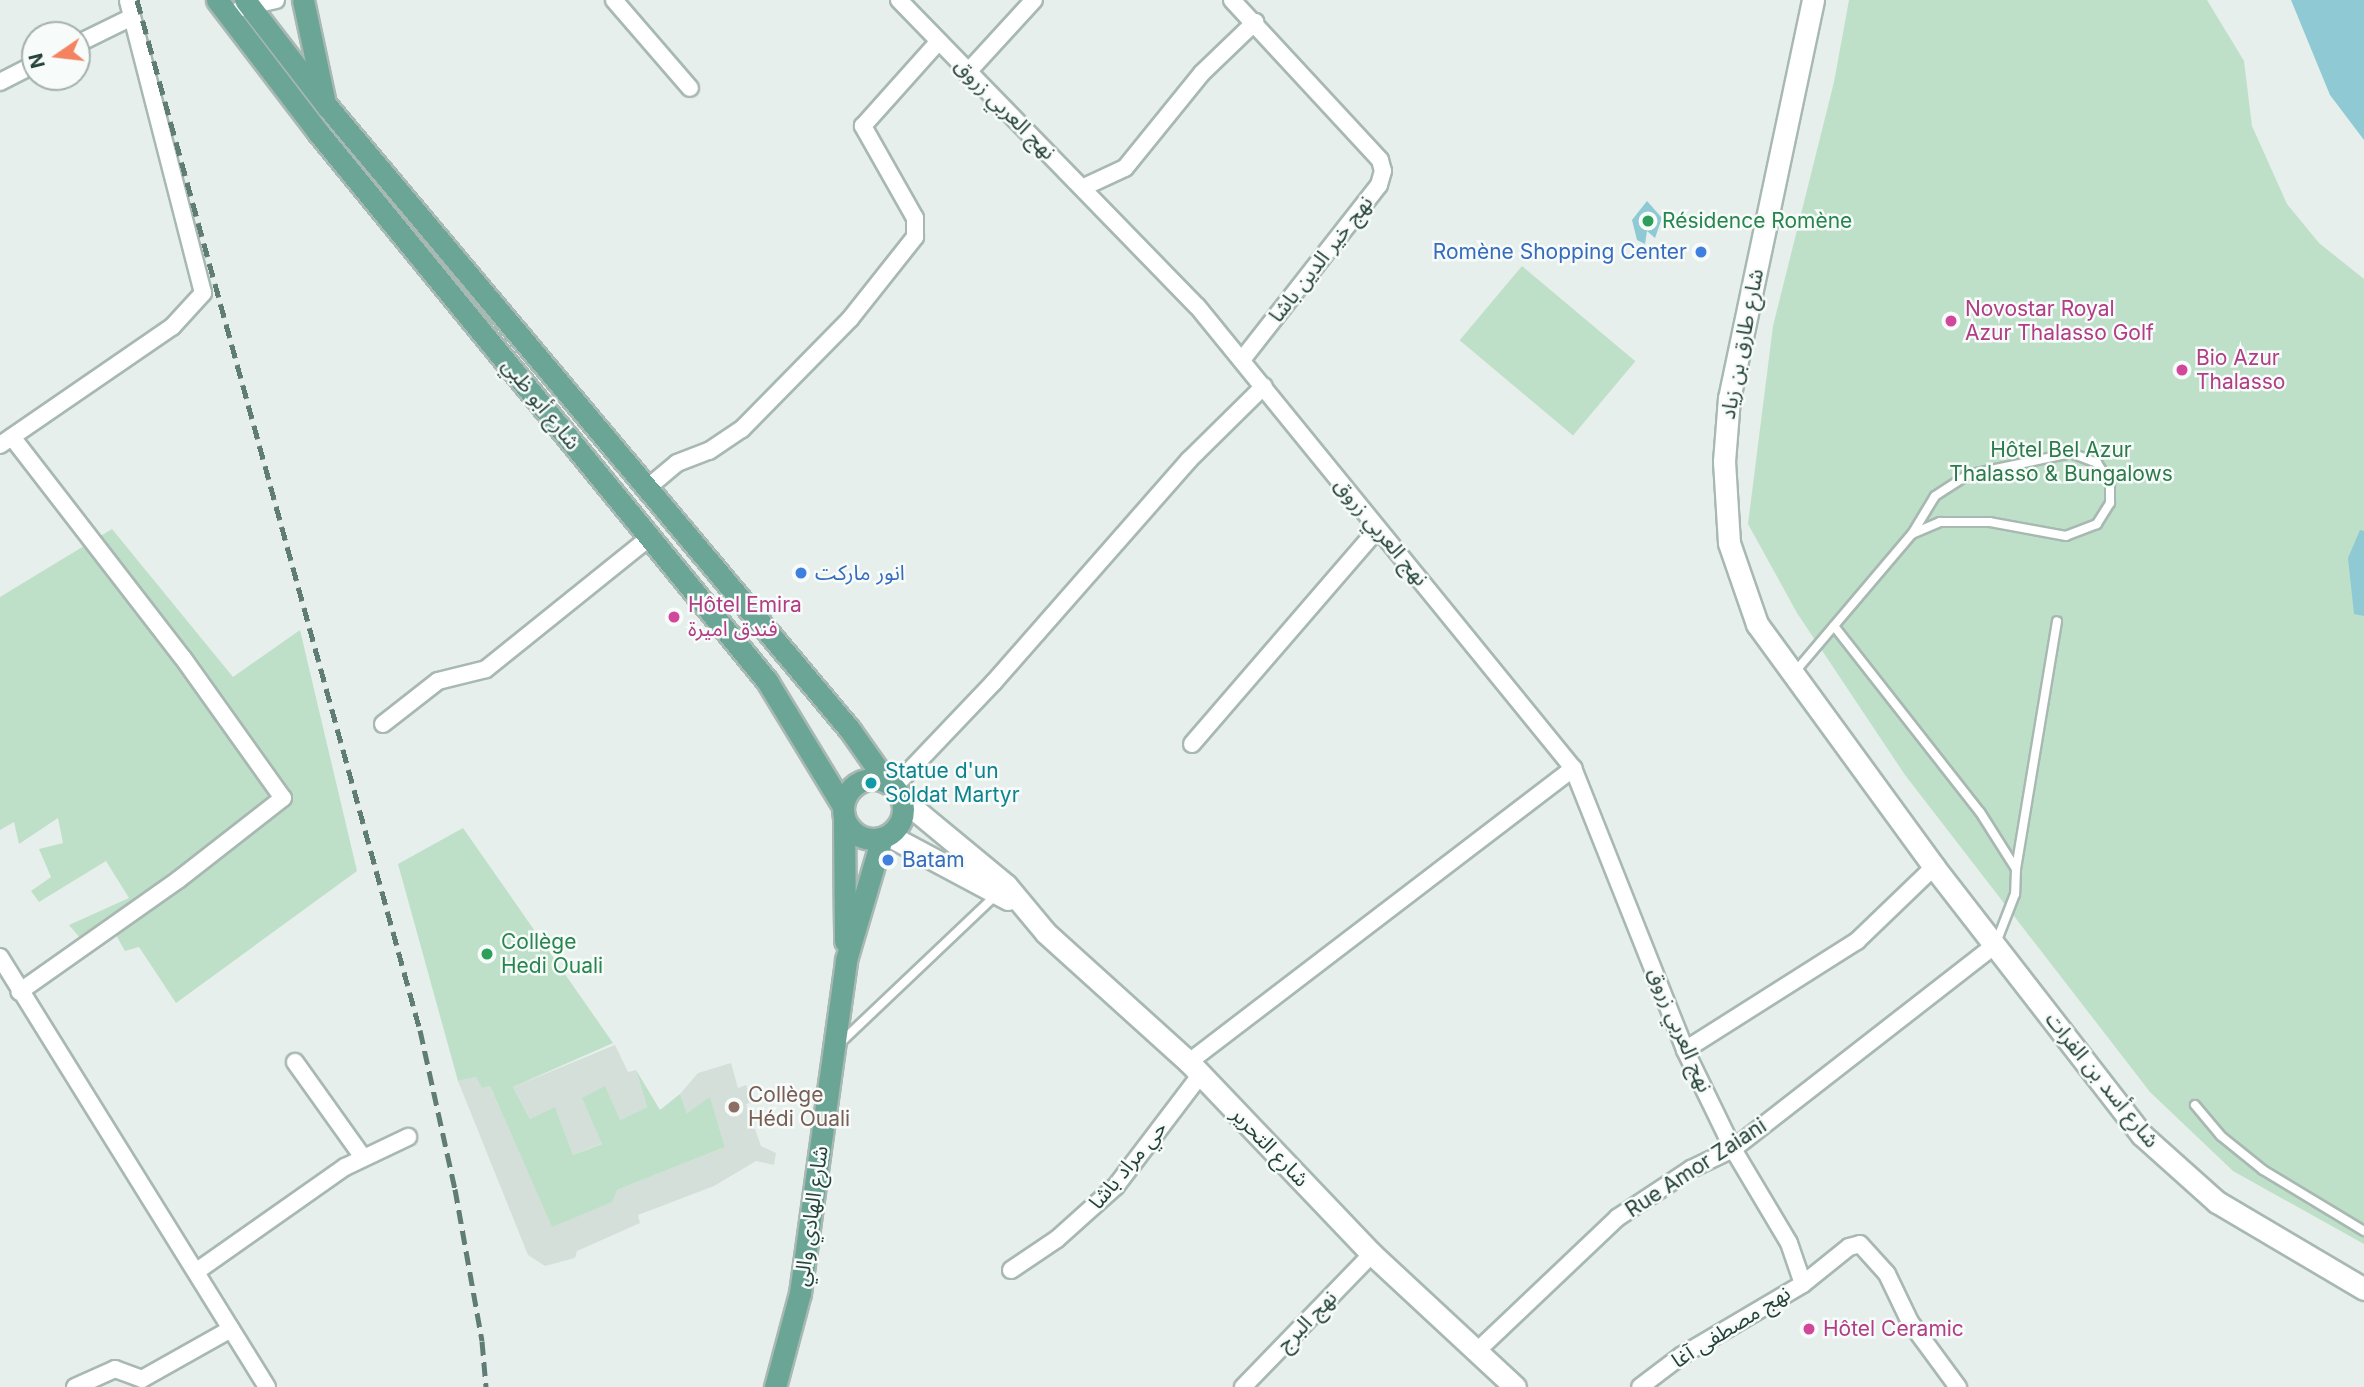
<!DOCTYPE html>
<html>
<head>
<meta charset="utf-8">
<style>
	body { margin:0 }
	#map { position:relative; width:2364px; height:1387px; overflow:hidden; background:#e6efeb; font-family:Inter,"Noto Sans Arabic",sans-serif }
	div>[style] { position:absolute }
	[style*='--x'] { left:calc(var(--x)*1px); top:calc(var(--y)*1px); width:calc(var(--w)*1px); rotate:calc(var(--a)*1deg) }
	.built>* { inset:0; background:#d4dfda }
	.green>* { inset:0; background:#bfe0c8; transform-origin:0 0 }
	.water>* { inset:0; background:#8ec9d4 }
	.roads { filter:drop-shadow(2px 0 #a8b8b2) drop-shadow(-2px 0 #a8b8b2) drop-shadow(0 2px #a8b8b2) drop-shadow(0 -2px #a8b8b2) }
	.lane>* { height:8px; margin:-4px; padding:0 4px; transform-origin:4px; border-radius:4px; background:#fff }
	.street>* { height:16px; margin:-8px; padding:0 8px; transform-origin:8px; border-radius:8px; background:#fff }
	.secondary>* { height:21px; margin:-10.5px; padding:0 10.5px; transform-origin:10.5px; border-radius:10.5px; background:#fff }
	.primary>* { height:21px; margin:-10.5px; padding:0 10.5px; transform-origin:10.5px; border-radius:10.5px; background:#6aa596 }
	.primary>.ring { margin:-10.5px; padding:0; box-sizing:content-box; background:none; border:21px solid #6aa596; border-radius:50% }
	.rail>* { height:5px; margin-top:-2.5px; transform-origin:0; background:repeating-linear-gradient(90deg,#5f7d75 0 14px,transparent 0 21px) }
	.dots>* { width:19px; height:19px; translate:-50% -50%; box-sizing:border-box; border:4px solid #f7fbf9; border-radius:50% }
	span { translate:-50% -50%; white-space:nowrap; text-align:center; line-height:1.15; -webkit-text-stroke:5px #f7fbf9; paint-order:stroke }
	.street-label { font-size:21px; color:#24423a }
	.leisure-label { font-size:21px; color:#27864d }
	.left { translate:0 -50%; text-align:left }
	.shop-label { font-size:21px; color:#366cbe }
	.right { translate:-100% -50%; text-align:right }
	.hotel-label { font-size:21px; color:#b23c85 }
	.park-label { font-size:21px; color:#2d7a4b }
	.culture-label { font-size:21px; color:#0d838f }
	.education-label { font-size:21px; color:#785e54 }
	.north { position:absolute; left:21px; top:21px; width:70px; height:70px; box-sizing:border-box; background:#f7fbf9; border:2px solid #a3b1ad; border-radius:50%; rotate:256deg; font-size:19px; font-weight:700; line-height:28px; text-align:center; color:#24423a }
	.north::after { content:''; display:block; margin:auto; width:24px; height:32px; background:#f4845f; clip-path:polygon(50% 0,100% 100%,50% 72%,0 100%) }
</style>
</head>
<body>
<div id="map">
	<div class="built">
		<i style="clip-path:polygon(615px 1045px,628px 1072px,636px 1070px,647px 1107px,620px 1120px,582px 1098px,603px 1143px,573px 1155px,555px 1108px,530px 1119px,513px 1087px)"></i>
		<i style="clip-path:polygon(731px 1063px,738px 1088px,746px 1085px,752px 1102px,746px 1104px,761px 1146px,776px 1153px,774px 1165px,756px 1161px,714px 1186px,638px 1215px,640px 1223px,577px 1251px,575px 1258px,545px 1266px,528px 1255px,458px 1081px,476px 1077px,490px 1086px,552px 1226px,617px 1190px,725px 1147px,710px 1098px,687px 1113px,680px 1094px,698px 1073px)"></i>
	</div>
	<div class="green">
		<i style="clip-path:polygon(1849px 0,2207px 0,2244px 61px,2252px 126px,2287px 204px,2319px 243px,2364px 279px,2364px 1244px,2233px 1171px,2150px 1092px,1905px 775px,1797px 613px,1748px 524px,1773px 326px,1834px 82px)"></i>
		<i style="left:1522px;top:266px;width:148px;height:97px;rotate:40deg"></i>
		<i style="clip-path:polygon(112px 529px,233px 677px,300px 630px,357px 871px,176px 1003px,139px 947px,125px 951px,116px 935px,92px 952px,69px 925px,129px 898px,106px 861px,39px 902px,31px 891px,51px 877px,39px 849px,63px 843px,58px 818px,19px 844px,14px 822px,0 830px,0 597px)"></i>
		<i style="clip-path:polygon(463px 828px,613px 1043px,513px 1087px,530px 1119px,555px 1107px,573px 1155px,602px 1144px,582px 1098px,605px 1086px,620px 1120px,647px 1107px,636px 1070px,660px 1110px,680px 1094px,687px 1113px,710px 1097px,725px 1147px,617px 1190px,612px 1202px,552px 1227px,490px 1086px,482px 1088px,476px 1077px,458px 1081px,398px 864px)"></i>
	</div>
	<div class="water">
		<i style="clip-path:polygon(2291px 0,2364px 0,2364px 140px,2330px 95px)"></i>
		<i style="clip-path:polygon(1647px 201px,1662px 218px,1655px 238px,1647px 231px,1645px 244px,1637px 240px,1632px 220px)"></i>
		<i style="clip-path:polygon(2360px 530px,2364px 531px,2364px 616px,2354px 614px,2348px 558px)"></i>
	</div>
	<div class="roads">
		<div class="lane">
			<i style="--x:1834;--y:626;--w:236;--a:51.9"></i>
			<i style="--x:1980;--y:812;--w:67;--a:57.7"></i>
			<i style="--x:2016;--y:869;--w:25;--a:92"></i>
			<i style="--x:2015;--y:894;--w:53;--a:111.2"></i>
			<i style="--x:1794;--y:673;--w:182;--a:-49.7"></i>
			<i style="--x:1912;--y:534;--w:44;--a:-58.8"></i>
			<i style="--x:1935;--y:496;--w:38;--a:-33"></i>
			<i style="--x:1967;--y:475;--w:106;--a:-11.9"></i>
			<i style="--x:2071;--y:453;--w:28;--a:21"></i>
			<i style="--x:2097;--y:463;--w:24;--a:57"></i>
			<i style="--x:2110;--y:483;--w:20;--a:90"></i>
			<i style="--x:2110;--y:503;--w:25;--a:122"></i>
			<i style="--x:2097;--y:524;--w:33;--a:159"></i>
			<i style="--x:2066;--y:536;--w:77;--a:-169.6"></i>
			<i style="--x:1990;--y:522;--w:50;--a:180"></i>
			<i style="--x:1940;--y:522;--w:30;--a:157"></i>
			<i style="--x:2016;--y:869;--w:251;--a:-80.6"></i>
			<i style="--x:838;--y:1045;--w:218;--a:-43.5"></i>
			<i style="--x:2195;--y:1105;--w:40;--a:50"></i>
			<i style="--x:2221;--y:1136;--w:54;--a:39"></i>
			<i style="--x:2263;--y:1170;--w:118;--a:31.1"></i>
		</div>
		<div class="street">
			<i style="--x:614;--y:0;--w:116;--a:49.2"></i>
			<i style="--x:899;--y:0;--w:427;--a:45.8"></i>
			<i style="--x:1197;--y:306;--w:596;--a:50.86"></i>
			<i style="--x:1573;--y:768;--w:303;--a:68.3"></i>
			<i style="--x:1685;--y:1050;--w:110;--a:64.1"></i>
			<i style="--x:1733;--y:1149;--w:109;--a:59.2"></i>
			<i style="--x:1789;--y:1243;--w:43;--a:71.1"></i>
			<i style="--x:1803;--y:1284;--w:142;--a:149.5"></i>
			<i style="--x:1681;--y:1356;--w:51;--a:142.9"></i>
			<i style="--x:1232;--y:0;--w:218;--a:47.2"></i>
			<i style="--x:1380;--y:160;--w:11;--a:75"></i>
			<i style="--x:1383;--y:171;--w:15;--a:106"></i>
			<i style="--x:1379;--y:185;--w:222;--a:128.1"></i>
			<i style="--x:241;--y:8;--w:36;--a:-13"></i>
			<i style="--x:77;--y:44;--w:61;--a:-26.1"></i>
			<i style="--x:967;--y:73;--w:99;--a:-47.5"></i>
			<i style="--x:0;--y:82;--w:39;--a:-27"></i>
			<i style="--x:1084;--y:187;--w:45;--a:-24.9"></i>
			<i style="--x:1125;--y:168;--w:122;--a:-51"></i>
			<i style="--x:1202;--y:73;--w:74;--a:-43.9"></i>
			<i style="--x:12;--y:437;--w:279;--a:52.3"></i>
			<i style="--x:183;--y:658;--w:172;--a:54.5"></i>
			<i style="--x:283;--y:798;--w:133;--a:142"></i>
			<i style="--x:178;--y:880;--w:194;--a:144.8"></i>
			<i style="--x:0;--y:445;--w:209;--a:-34.5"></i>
			<i style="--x:172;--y:327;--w:46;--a:-47.6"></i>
			<i style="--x:203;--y:293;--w:302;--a:-104.4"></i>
			<i style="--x:646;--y:489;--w:40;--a:-40"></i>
			<i style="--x:677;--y:463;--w:34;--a:-21"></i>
			<i style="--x:709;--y:451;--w:40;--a:-34"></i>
			<i style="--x:742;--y:429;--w:154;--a:-45.5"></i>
			<i style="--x:850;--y:319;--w:105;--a:-51.6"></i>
			<i style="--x:915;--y:237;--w:19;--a:-90"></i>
			<i style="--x:915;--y:218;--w:106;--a:-119.5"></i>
			<i style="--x:863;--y:126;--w:113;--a:-48.2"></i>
			<i style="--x:383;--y:724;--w:70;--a:-38"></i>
			<i style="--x:438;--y:681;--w:49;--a:-14"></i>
			<i style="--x:486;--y:669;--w:211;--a:-38.8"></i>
			<i style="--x:1192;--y:744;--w:283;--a:-49.2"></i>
			<i style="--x:894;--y:787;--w:145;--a:-46.4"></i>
			<i style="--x:994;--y:682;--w:295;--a:-48.7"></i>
			<i style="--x:1189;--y:460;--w:105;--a:-44.6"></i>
			<i style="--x:0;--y:957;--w:506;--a:58.16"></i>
			<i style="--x:1685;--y:1050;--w:204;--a:-32.4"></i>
			<i style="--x:1857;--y:941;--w:107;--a:-43.9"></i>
			<i style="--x:295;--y:1062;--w:115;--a:54.5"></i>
			<i style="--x:1189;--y:1062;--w:484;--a:-37.4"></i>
			<i style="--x:1011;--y:1270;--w:55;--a:-34"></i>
			<i style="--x:1057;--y:1239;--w:79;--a:-41.9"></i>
			<i style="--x:1116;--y:1186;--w:141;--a:-52.8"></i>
			<i style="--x:197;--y:1271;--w:181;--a:-35.1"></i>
			<i style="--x:345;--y:1167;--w:70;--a:-25.5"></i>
			<i style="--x:1803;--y:1284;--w:59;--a:-38.8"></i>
			<i style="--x:1849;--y:1247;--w:11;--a:-15"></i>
			<i style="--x:1860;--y:1244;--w:40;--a:48"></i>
			<i style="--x:1887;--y:1274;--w:53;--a:64.4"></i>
			<i style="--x:1910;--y:1322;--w:81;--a:53.6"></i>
			<i style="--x:1476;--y:1352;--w:195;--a:-43.5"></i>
			<i style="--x:1617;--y:1218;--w:89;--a:-33.5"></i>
			<i style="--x:1691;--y:1169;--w:47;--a:-25.5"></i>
			<i style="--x:1733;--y:1149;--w:332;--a:-37.9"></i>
			<i style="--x:75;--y:1387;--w:44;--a:-24.2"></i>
			<i style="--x:115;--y:1369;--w:29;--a:20"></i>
			<i style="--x:142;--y:1379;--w:102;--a:-29.3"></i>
			<i style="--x:1243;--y:1387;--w:185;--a:-45.9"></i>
		</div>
		<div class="secondary">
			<i style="--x:1813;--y:0;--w:407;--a:101.9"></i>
			<i style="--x:1729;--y:398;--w:63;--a:94.5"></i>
			<i style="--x:1724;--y:461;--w:82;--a:86.5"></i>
			<i style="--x:1729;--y:543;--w:86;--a:70.9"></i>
			<i style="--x:1757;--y:624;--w:301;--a:53.9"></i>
			<i style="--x:1934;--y:867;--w:339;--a:52.2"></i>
			<i style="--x:2142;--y:1135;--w:101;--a:41.8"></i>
			<i style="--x:2217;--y:1202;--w:171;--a:30.6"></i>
			<i style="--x:902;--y:799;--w:135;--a:39.6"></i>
			<i style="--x:1006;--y:885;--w:62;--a:50.2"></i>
			<i style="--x:1046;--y:933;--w:193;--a:42.1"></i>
			<i style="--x:1189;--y:1062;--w:265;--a:46.4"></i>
			<i style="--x:1372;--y:1254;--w:195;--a:42.9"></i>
			<i style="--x:888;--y:835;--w:136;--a:28.1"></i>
		</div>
		<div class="primary">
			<i style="--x:217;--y:0;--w:165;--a:52.6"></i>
			<i style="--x:317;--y:131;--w:711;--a:50.71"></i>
			<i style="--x:767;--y:681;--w:146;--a:58.7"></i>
			<i style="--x:245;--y:0;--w:133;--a:52.4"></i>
			<i style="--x:326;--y:105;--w:816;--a:50.02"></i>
			<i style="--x:850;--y:730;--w:62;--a:54.8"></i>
			<i style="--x:303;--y:0;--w:101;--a:78"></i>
			<i class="ring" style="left:843px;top:779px;width:39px;height:39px"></i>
			<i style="--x:844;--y:817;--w:124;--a:89.5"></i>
			<i style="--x:775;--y:1387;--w:97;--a:-75.1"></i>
			<i style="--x:800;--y:1293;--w:336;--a:-82.1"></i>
			<i style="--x:846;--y:960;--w:127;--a:-73.6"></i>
		</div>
	</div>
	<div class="rail">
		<i style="--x:137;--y:0;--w:1068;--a:74.64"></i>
		<i style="--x:420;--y:1030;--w:163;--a:77.6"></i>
		<i style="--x:455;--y:1189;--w:154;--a:79.9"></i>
		<i style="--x:482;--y:1341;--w:46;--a:85"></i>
	</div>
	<div class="dots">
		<i style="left:1648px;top:221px;background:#2e9e5b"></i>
		<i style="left:1701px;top:252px;background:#3f7fe0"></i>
		<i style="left:1951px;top:321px;background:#d1479c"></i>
		<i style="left:2182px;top:370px;background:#d1479c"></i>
		<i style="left:801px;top:573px;background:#3f7fe0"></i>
		<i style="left:674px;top:617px;background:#d1479c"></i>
		<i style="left:871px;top:783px;background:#0f9aa8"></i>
		<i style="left:888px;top:860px;background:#3f7fe0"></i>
		<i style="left:487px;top:954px;background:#2e9e5b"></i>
		<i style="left:734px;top:1107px;background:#8d6e63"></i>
		<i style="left:1809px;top:1329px;background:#d1479c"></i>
	</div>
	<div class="street-label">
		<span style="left:1005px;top:109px;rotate:45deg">نهج العربي زروق</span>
		<span style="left:1321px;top:259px;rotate:-52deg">نهج خير الدين باشا</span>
		<span style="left:1742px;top:344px;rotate:-79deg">شارع طارق بن زياد</span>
		<span style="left:541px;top:404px;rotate:51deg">شارع أبو ظبي</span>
		<span style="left:1381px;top:532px;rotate:50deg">نهج العربي زروق</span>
		<span style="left:1680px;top:1030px;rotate:67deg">نهج العربي زروق</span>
		<span style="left:2102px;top:1080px;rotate:51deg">شارع أسد بن الفرات</span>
		<span style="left:1270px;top:1147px;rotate:46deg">شارع التحرير</span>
		<span style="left:1128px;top:1165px;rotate:-50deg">حي مراد باشا</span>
		<span style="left:1696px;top:1168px;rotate:-33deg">Rue Amor Zaiani</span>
		<span style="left:811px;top:1216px;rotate:-82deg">شارع الهادي والي</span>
		<span style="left:1307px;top:1321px;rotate:-46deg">نهج البرج</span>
		<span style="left:1731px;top:1327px;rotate:-32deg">نهج مصطفى آغا</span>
	</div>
	<div class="leisure-label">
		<span class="left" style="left:1662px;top:221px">Résidence Romène</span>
		<span class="left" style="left:501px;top:954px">Collège<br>Hedi Ouali</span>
	</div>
	<div class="shop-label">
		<span class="right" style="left:1687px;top:252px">Romène Shopping Center</span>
		<span class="left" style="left:815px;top:573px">انور ماركت</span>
		<span class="left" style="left:902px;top:860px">Batam</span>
	</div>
	<div class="hotel-label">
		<span class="left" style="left:1965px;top:321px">Novostar Royal<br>Azur Thalasso Golf</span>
		<span class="left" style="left:2196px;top:370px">Bio Azur<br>Thalasso</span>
		<span class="left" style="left:688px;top:617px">Hôtel Emira<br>فندق اميرة</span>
		<span class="left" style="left:1823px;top:1329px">Hôtel Ceramic</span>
	</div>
	<div class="park-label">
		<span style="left:2061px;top:462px">Hôtel Bel Azur<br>Thalasso &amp; Bungalows</span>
	</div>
	<div class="culture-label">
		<span class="left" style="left:885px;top:783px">Statue d'un<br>Soldat Martyr</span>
	</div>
	<div class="education-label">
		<span class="left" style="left:748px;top:1107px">Collège<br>Hédi Ouali</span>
	</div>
	<div class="north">N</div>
</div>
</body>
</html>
